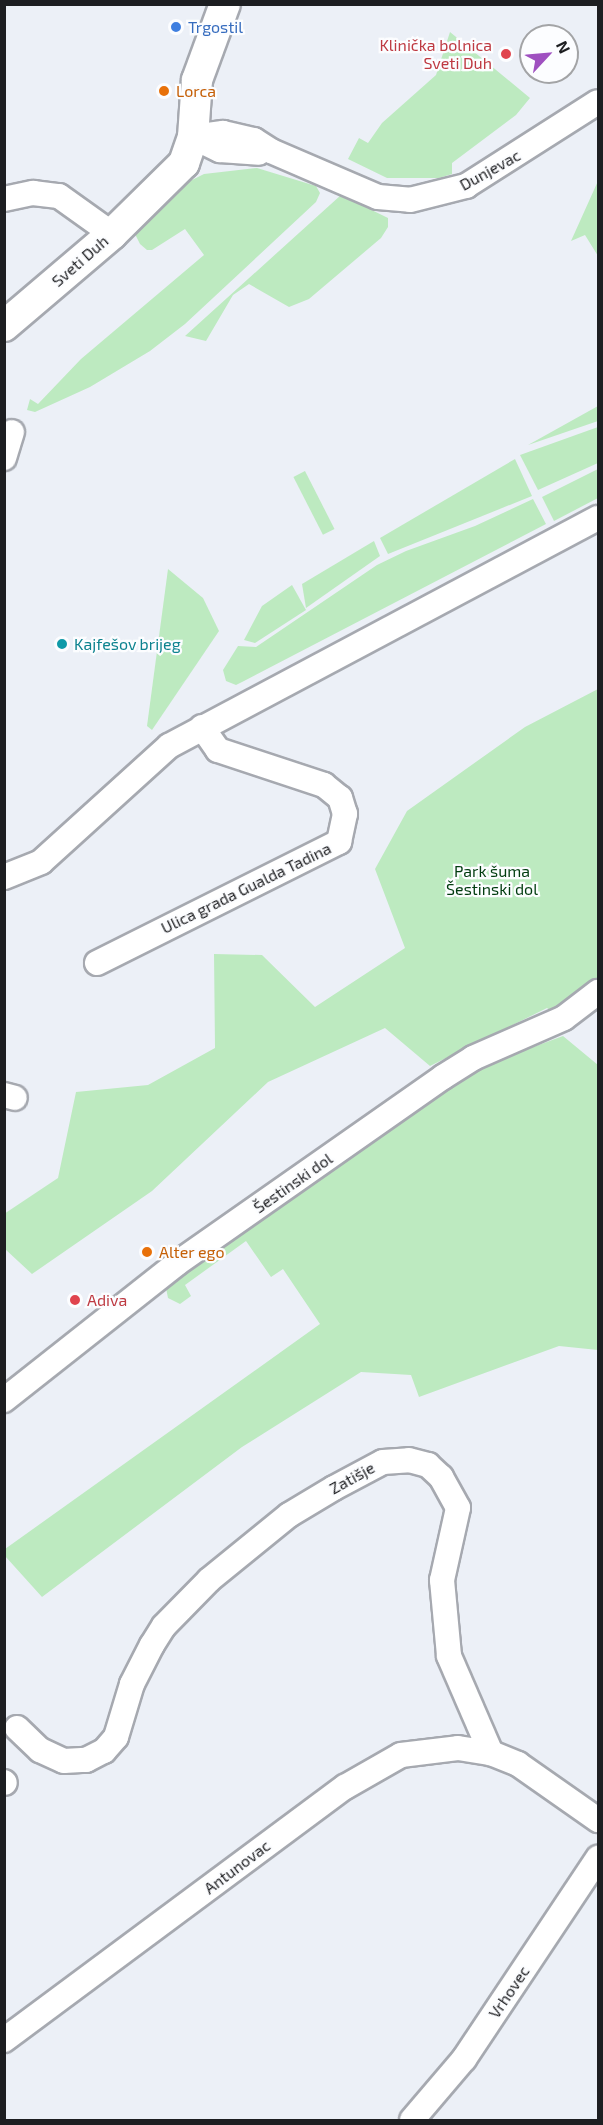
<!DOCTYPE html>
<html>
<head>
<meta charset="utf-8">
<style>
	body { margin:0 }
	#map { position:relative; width:603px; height:2125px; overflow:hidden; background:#ecf0f7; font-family:"Exo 2",sans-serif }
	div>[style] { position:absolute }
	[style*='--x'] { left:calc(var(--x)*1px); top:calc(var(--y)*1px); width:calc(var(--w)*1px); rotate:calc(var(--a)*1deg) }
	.green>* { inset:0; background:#bdeac0; transform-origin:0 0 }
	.roads { filter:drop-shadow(2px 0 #a6a9b0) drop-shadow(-2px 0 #a6a9b0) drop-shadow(0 2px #a6a9b0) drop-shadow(0 -2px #a6a9b0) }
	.minor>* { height:24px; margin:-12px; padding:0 12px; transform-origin:12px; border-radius:12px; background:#fff }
	.major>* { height:30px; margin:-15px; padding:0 15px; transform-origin:15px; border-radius:15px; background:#fff }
	.dots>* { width:16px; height:16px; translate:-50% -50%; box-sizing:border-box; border:3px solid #fcfdff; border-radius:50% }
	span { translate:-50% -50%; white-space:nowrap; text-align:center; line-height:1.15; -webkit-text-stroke:4.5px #fcfdff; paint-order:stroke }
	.shop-label { font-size:16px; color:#366cbe }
	.left { translate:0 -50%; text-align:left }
	.health-label { font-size:16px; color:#be3a42 }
	.right { translate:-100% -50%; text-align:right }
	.food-label { font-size:16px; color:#c56008 }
	.street-label { font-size:16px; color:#1d1e21 }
	.culture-label { font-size:16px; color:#0d838f }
	.park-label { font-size:16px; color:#013c0f }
	.frame { position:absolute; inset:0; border:6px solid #1d1e21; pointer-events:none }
	.north { position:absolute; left:519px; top:24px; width:60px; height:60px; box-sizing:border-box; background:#fcfdff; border:2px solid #a3a4a6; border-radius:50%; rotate:64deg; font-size:16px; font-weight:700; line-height:24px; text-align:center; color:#1d1e21 }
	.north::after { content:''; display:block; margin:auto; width:21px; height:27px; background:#9f50c0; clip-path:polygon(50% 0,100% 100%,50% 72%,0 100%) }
</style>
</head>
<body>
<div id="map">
	<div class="green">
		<i style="clip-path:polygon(450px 32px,530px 98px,516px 115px,452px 163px,452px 174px,439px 178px,387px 178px,348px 159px,359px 138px,368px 143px,382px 123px,436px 75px)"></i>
		<i style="clip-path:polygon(257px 168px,316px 186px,320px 193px,316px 202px,185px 324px,150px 351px,90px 387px,35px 412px,27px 410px,30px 399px,38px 404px,81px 359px,204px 255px,185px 229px,152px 250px,147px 250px,140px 244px,135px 234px,160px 205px,182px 185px,204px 174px)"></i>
		<i style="clip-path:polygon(598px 181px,598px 256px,585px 235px,571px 241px)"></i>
		<i style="clip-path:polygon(341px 195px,388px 218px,388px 227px,381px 238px,309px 299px,289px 307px,249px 284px,233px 295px,206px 341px,185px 336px)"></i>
		<i style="clip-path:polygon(598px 406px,598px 421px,528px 445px)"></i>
		<i style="clip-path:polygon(598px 427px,598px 463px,538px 490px,520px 455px)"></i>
		<i style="clip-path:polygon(515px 459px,532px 496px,388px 554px,380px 538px)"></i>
		<i style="clip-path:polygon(598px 469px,598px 498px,554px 521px,542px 497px)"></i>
		<i style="left:305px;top:471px;width:65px;height:13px;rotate:63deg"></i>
		<i style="clip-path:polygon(533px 499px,546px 524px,244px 681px,236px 685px,226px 681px,223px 670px,238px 646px,256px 647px,377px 565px,406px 551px,475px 526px)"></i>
		<i style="clip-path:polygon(374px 541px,380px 556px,306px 608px,302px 584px)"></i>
		<i style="clip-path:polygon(168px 569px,203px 598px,219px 631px,152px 730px,147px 726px)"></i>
		<i style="clip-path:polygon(292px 585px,306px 610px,255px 643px,244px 640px,262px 606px)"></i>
		<i style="clip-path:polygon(598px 689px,598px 978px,551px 1011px,547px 1008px,430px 1066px,385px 1028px,268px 1082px,152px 1191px,32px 1274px,5px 1249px,4px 1214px,58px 1178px,76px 1092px,148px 1085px,215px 1048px,214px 954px,262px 955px,315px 1007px,405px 948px,375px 869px,407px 811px,525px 727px)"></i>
		<i style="clip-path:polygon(563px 1036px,598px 1065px,598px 1350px,559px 1346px,419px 1397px,411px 1375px,361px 1372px,242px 1447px,42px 1597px,5px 1556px,5px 1549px,320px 1324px,283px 1269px,271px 1277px,246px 1241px,185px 1285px,191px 1296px,180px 1304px,168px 1298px,166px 1288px,465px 1078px,509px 1056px)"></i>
	</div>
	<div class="roads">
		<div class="minor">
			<i style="--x:193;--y:137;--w:30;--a:-8"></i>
			<i style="--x:223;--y:133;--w:32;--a:13"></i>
			<i style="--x:254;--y:140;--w:20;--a:33"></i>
			<i style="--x:271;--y:151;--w:116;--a:23.3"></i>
			<i style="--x:378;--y:197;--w:32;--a:5"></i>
			<i style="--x:410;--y:200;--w:58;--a:-14"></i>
			<i style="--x:466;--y:186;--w:156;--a:-32.5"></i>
			<i style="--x:193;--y:137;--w:30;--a:26"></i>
			<i style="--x:220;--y:150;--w:39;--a:4"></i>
			<i style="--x:4;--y:199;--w:30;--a:-12"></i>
			<i style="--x:33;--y:193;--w:26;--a:7"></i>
			<i style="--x:59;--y:196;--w:65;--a:35.6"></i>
			<i style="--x:4;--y:458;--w:27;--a:-73"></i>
			<i style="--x:4;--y:877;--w:40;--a:-22"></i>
			<i style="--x:41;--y:862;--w:173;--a:-42.2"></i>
			<i style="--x:169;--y:746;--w:486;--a:-28"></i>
			<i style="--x:97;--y:963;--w:271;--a:-26.6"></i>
			<i style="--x:339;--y:842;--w:29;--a:-78"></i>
			<i style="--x:345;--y:814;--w:17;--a:-107"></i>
			<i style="--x:340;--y:798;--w:21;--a:-141"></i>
			<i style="--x:324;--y:785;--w:112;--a:-161.7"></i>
			<i style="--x:218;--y:750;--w:28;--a:-125"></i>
			<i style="--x:4;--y:1095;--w:11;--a:15"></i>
			<i style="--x:4;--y:1400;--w:219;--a:-38.3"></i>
			<i style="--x:176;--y:1264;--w:326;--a:-35"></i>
			<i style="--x:443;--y:1077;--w:36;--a:-32"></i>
			<i style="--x:473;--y:1058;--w:99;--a:-23.7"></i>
			<i style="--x:564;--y:1018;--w:43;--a:-37.4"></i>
			<i style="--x:17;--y:1728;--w:32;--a:44"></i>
			<i style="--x:40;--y:1750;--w:26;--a:25"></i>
			<i style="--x:64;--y:1761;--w:22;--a:-3"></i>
			<i style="--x:86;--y:1760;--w:20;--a:-27"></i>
			<i style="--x:104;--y:1751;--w:18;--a:-49"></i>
			<i style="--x:116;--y:1737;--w:55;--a:-73.2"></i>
			<i style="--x:132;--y:1684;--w:44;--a:-62.9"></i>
			<i style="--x:152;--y:1645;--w:22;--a:-58"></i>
			<i style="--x:164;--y:1626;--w:64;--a:-45.6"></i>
			<i style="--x:209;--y:1580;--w:103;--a:-39.1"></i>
			<i style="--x:289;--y:1515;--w:52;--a:-31"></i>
			<i style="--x:334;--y:1488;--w:55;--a:-28"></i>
			<i style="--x:383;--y:1462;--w:26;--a:-4"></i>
			<i style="--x:409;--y:1460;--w:20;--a:15"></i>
			<i style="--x:428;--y:1465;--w:18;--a:43"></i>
			<i style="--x:441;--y:1477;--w:35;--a:61"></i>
			<i style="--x:458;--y:1508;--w:74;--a:102.5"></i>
			<i style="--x:442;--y:1580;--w:76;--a:84.7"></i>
			<i style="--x:449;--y:1656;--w:106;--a:66.6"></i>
			<i style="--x:4;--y:1782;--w:1;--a:45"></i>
			<i style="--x:4;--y:2040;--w:425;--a:-36.6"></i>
			<i style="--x:345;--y:1787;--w:64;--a:-29.7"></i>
			<i style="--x:401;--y:1755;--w:57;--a:-7"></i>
			<i style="--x:458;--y:1748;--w:33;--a:9"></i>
			<i style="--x:491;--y:1753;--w:29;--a:22"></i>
			<i style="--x:518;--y:1764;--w:98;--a:35"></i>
			<i style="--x:412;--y:2120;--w:80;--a:-49.6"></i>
			<i style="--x:464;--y:2059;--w:242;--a:-56.3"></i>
		</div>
		<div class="major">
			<i style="--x:4;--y:326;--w:142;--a:-40.4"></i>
			<i style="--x:112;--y:234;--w:101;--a:-44.6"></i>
			<i style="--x:184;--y:163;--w:28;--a:-71"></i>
			<i style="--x:193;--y:137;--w:57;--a:-86"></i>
			<i style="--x:197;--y:80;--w:81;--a:-69.8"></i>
		</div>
	</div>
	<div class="dots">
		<i style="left:176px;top:27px;background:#3f7fe0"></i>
		<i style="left:506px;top:54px;background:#e0444e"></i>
		<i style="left:164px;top:91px;background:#e8710a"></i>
		<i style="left:62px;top:644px;background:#0f9aa8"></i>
		<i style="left:147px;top:1252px;background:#e8710a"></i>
		<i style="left:75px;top:1300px;background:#e0444e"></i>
	</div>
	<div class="shop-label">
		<span class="left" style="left:188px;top:27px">Trgostil</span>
	</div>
	<div class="health-label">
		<span class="right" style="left:492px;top:54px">Klinička bolnica<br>Sveti Duh</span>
		<span class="left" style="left:87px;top:1300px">Adiva</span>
	</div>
	<div class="food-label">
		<span class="left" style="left:176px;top:91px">Lorca</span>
		<span class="left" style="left:159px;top:1252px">Alter ego</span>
	</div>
	<div class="street-label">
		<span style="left:490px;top:170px;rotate:-29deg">Dunjevac</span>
		<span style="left:80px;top:261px;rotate:-41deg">Sveti Duh</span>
		<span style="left:246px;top:888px;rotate:-26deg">Ulica grada Gualda Tadina</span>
		<span style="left:293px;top:1183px;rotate:-35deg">Šestinski dol</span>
		<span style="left:352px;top:1478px;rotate:-29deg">Zatišje</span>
		<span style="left:237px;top:1867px;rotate:-37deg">Antunovac</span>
		<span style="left:509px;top:1992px;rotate:-56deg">Vrhovec</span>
	</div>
	<div class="culture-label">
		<span class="left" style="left:74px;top:644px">Kajfešov brijeg</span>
	</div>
	<div class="park-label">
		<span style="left:492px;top:880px">Park šuma<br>Šestinski dol</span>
	</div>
	<div class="frame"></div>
	<div class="north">N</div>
</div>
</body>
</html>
